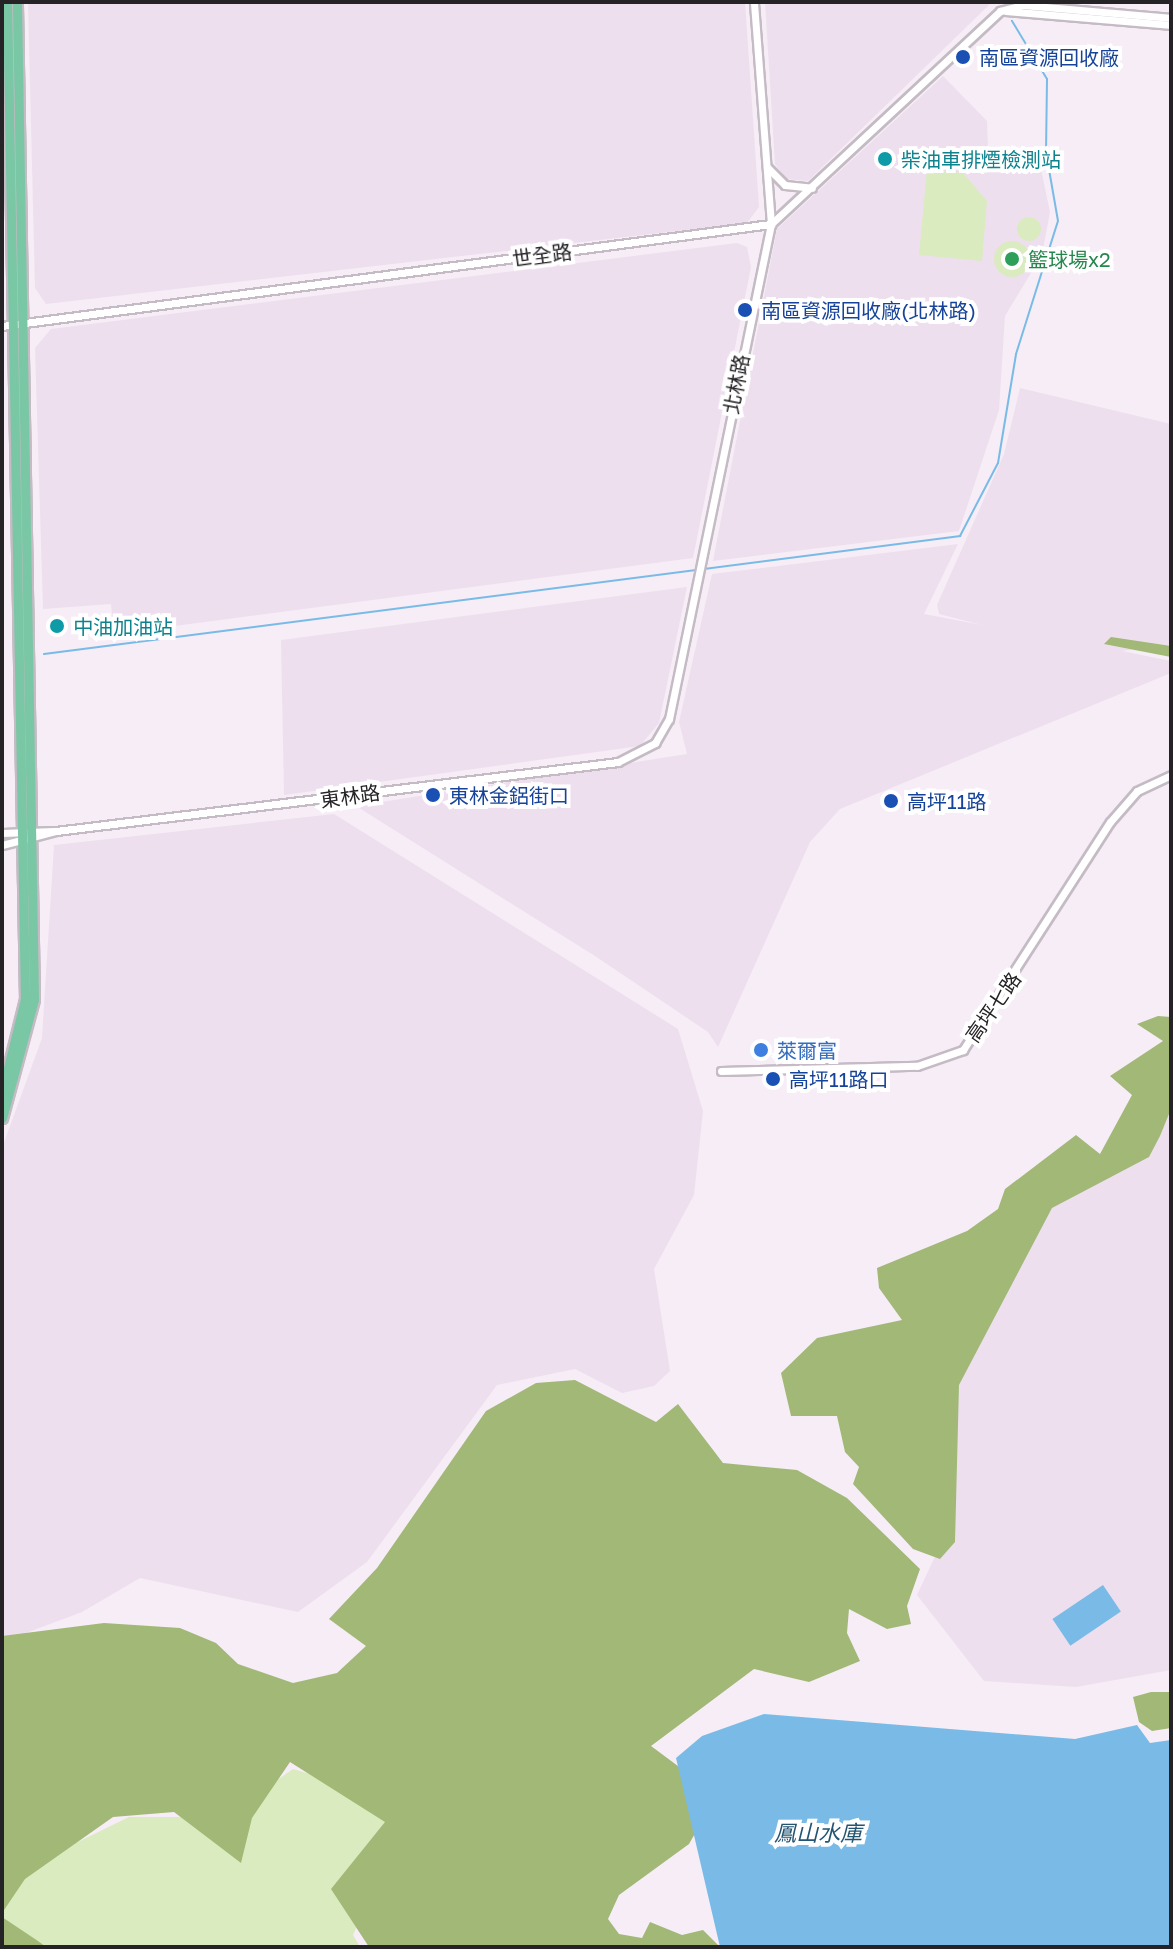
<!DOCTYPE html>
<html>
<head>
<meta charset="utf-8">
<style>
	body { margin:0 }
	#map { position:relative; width:1173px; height:1949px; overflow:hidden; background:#f6edf6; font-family:"Golos Text","Noto Sans TC",sans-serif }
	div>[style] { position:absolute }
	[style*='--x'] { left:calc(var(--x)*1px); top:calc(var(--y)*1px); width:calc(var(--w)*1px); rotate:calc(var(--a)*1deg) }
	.built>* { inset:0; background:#eedfee }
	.green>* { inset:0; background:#daebbf }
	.round { border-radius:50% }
	.forest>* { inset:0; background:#a1b877 }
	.water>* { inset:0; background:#79bbe6; transform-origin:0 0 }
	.stream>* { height:2px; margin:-1px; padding:0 1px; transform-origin:1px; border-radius:1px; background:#79bbe6 }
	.roads { filter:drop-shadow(2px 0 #c4bbc4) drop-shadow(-2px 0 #c4bbc4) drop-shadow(0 2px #c4bbc4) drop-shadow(0 -2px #c4bbc4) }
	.tertiary>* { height:7px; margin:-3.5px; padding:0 3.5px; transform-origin:3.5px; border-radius:3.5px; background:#fff }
	.primary>* { height:9px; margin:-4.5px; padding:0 4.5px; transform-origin:4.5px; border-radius:4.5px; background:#79c7a4 }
	.dots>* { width:22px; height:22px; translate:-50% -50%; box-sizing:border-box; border:4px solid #fff; border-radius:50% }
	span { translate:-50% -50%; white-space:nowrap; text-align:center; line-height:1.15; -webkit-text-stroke:8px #fff; paint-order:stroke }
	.transit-label { font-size:20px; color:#164399 }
	.left { translate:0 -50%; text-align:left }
	.culture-label { font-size:20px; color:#0d838f }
	.street-label { font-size:20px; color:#262326 }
	.leisure-label { font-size:20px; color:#27864d }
	.shop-label { font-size:20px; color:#366cbe }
	.water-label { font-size:22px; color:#235573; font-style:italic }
	.frame { position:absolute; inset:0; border:4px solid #262326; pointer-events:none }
</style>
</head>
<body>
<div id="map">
	<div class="built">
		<i style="clip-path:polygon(28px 2px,745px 2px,759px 207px,747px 223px,46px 304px,35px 288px)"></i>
		<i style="clip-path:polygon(765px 2px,992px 2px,808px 181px,786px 179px,775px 164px)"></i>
		<i style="clip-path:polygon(943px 76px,987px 121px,988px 148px,1037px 150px,1050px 212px,1042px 255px,1005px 316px,999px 410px,959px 531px,713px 561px,777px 229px)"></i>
		<i style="clip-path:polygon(737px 243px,747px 247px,751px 267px,693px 558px,114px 634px,111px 604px,43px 609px,35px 348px,51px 329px)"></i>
		<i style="clip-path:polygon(1020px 388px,1171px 424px,1171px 645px,1122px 651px,1171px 661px,1171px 673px,840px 809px,810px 842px,718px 1047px,708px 1032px,595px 956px,356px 806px,687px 754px,679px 722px,712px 574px,958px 544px,924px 614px,982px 625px,939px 614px,937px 605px,1004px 454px)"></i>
		<i style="clip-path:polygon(687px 587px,659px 723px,640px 746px,284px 795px,281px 640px)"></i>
		<i style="clip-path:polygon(334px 814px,678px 1029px,703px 1111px,694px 1195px,654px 1269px,670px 1371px,654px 1386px,622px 1393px,575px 1369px,497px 1385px,367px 1562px,298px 1612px,140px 1578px,82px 1612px,2px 1642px,2px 1148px,42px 1038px,54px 845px)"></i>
		<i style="clip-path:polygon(1171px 1069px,1171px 1670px,1076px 1687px,984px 1681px,917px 1595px,945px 1535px,933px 1385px,1051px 1193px,1100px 1163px)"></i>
	</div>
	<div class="green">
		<i style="clip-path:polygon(927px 169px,963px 173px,987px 201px,982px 261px,919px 255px)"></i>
		<i class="round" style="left:1017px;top:217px;width:24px;height:24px"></i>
		<i class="round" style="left:994px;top:241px;width:36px;height:36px"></i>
		<i style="clip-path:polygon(293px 1769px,387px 1797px,396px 1841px,353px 1935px,360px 1947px,24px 1947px,2px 1932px,2px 1879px,129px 1817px,225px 1817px)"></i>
	</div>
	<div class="forest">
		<i style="clip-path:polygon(1111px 637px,1171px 646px,1171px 657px,1104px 644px)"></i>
		<i style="clip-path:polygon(1158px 1016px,1171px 1017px,1171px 1109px,1160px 1136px,1149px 1157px,1052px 1208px,959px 1385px,955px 1542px,940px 1559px,913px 1549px,853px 1484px,859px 1467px,845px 1452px,837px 1416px,791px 1416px,781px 1373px,817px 1338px,902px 1320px,879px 1288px,877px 1268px,967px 1231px,998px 1209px,1005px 1189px,1076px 1135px,1100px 1154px,1132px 1095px,1110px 1076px,1163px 1041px,1137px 1024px)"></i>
		<i style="clip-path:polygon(575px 1380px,656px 1422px,678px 1404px,723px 1463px,797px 1470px,847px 1498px,920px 1569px,907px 1606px,911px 1624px,887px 1629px,849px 1609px,847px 1633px,860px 1661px,809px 1682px,754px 1669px,651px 1746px,717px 1795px,689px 1844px,619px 1895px,608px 1919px,619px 1934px,642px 1938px,650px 1922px,682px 1935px,703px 1930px,720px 1947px,369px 1947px,331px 1889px,385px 1822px,290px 1762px,252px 1818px,241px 1863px,174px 1812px,113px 1817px,25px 1879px,2px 1913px,2px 1636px,104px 1623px,180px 1628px,216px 1643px,238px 1664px,293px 1683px,337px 1673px,366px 1646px,329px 1619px,377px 1568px,486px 1411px,536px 1383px)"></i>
		<i style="clip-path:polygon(1151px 1692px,1171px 1692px,1171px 1728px,1152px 1731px,1139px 1722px,1133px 1697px)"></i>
		<i style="clip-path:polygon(2px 1917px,38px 1941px,46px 1947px,2px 1947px)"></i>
	</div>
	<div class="water">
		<i style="left:1103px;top:1585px;width:32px;height:61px;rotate:56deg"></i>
		<i style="clip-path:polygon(764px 1714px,1075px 1739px,1137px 1725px,1150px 1743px,1171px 1740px,1171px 1946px,720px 1947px,676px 1758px,702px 1736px)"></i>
	</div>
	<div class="stream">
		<i style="--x:44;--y:654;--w:924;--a:-7.34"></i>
		<i style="--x:960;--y:536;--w:82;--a:-62.5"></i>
		<i style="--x:998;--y:463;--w:110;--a:-80.6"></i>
		<i style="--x:1016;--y:354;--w:139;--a:-72.5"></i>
		<i style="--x:1058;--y:221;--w:70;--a:-99.9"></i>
		<i style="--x:1046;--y:152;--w:73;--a:-89.2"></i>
		<i style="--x:1047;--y:79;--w:68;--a:-121.1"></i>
	</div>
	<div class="roads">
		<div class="tertiary">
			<i style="--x:1006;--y:11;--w:166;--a:4.8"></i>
			<i style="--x:767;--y:167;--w:25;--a:45"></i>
			<i style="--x:785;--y:185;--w:27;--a:6"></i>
			<i style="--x:2;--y:326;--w:776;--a:-7.56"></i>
			<i style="--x:771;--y:224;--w:313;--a:-42.9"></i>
			<i style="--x:1000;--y:11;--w:24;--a:-15"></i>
			<i style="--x:1023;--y:5;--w:149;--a:5"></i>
			<i style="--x:2;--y:833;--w:52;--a:-2.2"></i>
			<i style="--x:2;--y:845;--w:56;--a:-14.5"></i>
			<i style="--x:56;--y:831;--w:566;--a:-7"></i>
			<i style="--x:618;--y:762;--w:42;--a:-27.2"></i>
			<i style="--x:655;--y:743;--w:28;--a:-60"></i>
			<i style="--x:669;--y:719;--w:505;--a:-78.36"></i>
			<i style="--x:771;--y:224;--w:223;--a:-94.4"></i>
			<i style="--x:721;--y:1071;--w:196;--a:-1.5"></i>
			<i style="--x:917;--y:1066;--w:49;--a:-19.2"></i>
			<i style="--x:963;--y:1050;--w:271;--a:-57.2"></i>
			<i style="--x:1110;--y:822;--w:41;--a:-48.9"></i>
			<i style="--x:1137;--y:791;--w:38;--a:-25"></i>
		</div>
		<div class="primary">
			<i style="--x:2;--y:1092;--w:96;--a:-76.1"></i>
			<i style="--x:25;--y:999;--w:997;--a:-91.03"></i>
			<i style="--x:2;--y:1118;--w:123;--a:-74.9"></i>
			<i style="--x:34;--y:999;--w:997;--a:-90.98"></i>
		</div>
	</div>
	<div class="dots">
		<i style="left:963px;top:57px;background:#1a4fb4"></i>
		<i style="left:885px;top:159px;background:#0f9aa8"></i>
		<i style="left:1012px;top:259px;background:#2e9e5b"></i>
		<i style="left:745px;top:310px;background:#1a4fb4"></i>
		<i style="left:57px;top:626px;background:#0f9aa8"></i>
		<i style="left:433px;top:795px;background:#1a4fb4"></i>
		<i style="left:891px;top:801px;background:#1a4fb4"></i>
		<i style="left:761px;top:1050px;background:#3f7fe0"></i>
		<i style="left:773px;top:1079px;background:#1a4fb4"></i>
	</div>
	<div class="transit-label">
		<span class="left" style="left:979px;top:57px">南區資源回收廠</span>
		<span class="left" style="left:761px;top:310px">南區資源回收廠(北林路)</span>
		<span class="left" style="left:449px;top:795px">東林金鋁街口</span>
		<span class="left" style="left:907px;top:801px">高坪11路</span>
		<span class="left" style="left:789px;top:1079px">高坪11路口</span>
	</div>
	<div class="culture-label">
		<span class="left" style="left:901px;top:159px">柴油車排煙檢測站</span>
		<span class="left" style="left:73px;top:626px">中油加油站</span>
	</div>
	<div class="street-label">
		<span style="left:542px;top:255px;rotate:-8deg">世全路</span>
		<span style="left:736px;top:384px;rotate:-79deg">北林路</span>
		<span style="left:350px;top:796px;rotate:-8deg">東林路</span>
		<span style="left:993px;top:1007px;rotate:-55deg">高坪七路</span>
	</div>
	<div class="leisure-label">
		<span class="left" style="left:1028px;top:259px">籃球場x2</span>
	</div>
	<div class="shop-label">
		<span class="left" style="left:777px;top:1050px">萊爾富</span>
	</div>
	<div class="water-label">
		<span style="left:818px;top:1833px">鳳山水庫</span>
	</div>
	<div class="frame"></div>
</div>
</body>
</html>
